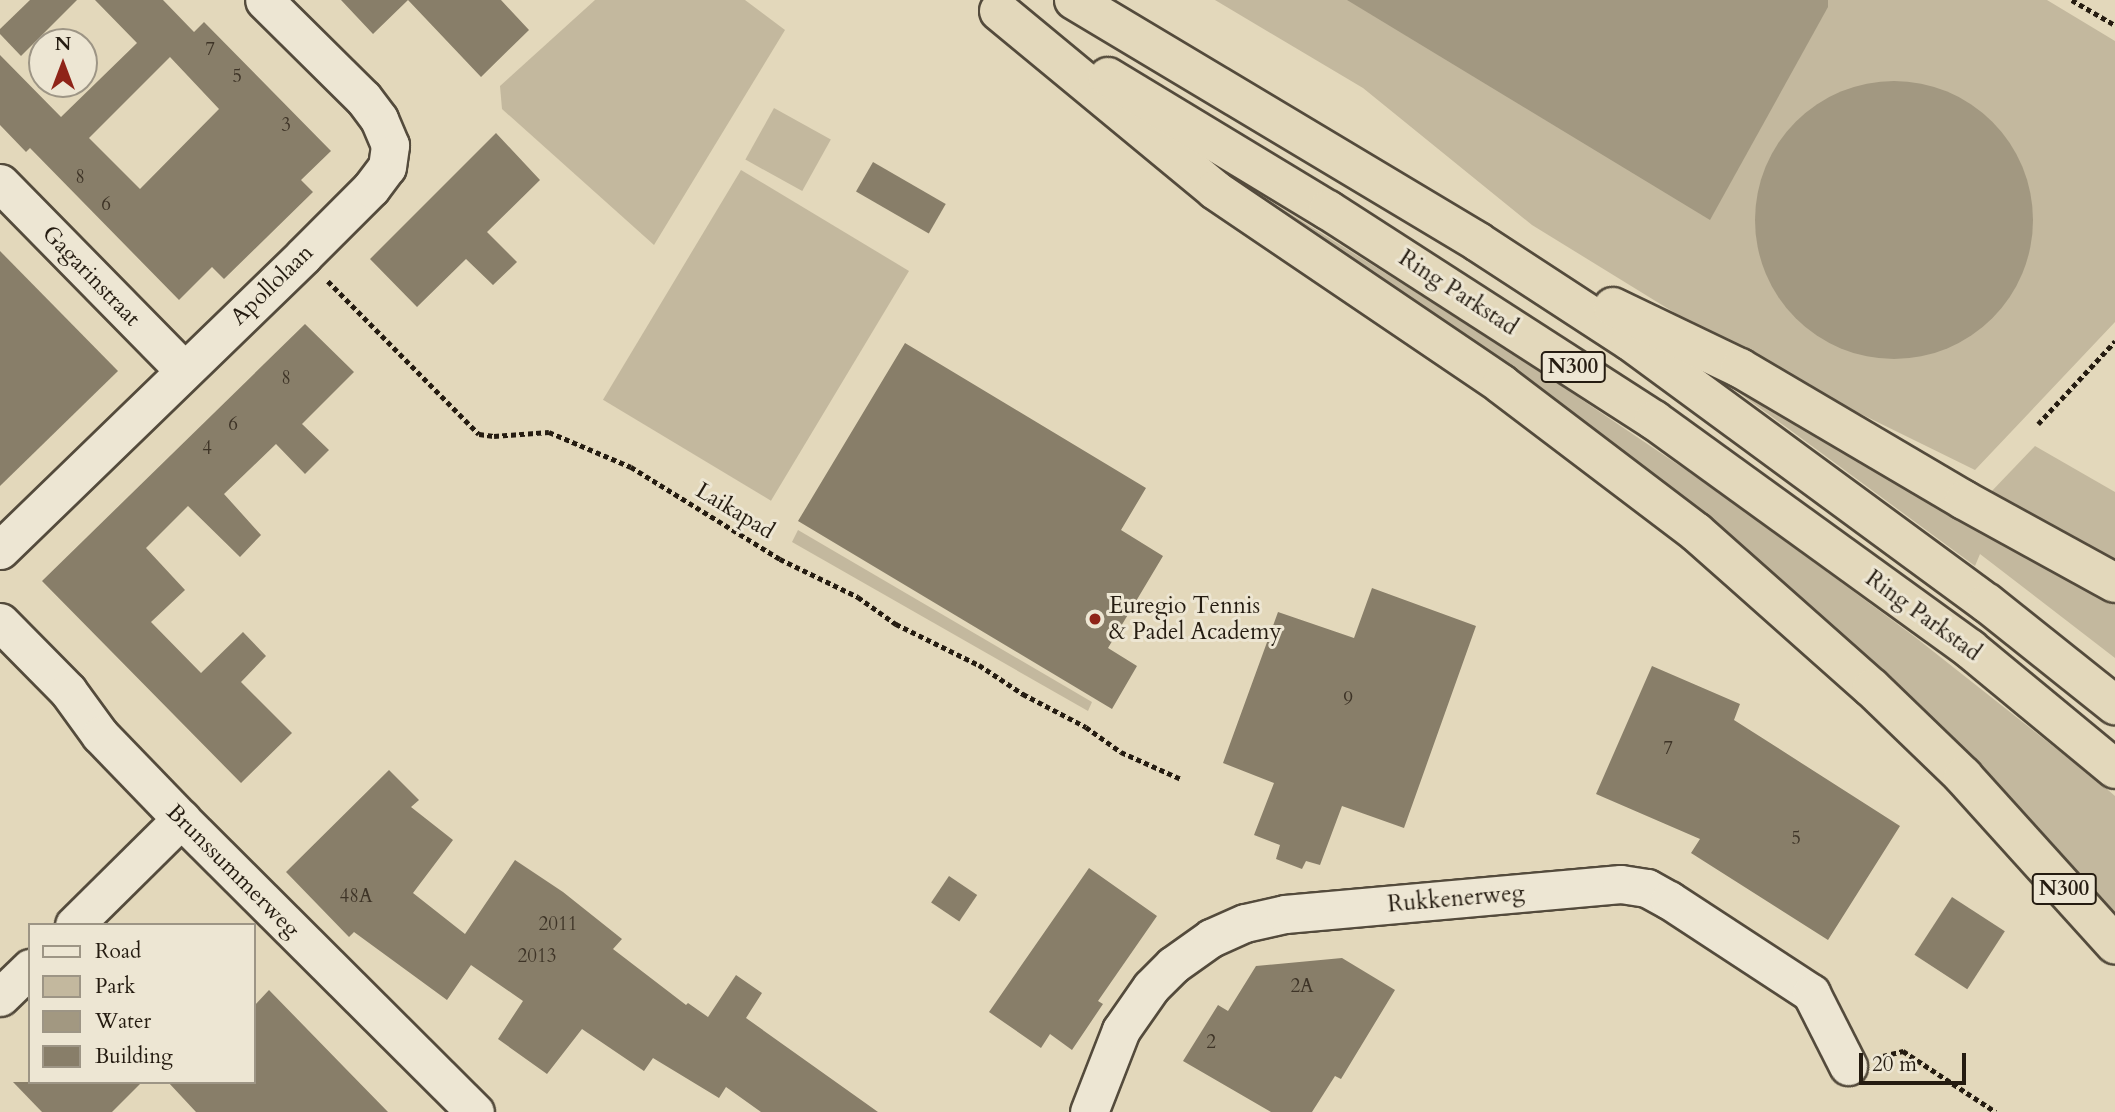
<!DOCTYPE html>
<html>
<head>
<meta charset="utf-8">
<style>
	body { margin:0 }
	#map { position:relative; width:2115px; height:1112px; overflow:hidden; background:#e3d8bb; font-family:Cardo,serif }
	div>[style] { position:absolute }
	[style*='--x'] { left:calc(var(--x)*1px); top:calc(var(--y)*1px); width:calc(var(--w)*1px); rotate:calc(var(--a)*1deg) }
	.green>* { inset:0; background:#c3b89e; transform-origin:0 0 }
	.water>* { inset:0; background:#a29881 }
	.round { border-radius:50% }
	.building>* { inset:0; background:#887e69; transform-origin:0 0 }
	.path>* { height:4.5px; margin-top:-2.25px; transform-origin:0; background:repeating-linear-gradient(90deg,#251c11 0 5px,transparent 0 8.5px) }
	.roads { filter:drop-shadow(2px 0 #544b3c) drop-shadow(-2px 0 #544b3c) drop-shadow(0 2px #544b3c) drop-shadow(0 -2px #544b3c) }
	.minor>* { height:37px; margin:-18.5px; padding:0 18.5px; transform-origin:18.5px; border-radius:18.5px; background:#ede6d3 }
	.highway>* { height:38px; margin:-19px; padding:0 19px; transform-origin:19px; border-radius:19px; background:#e3d8bb }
	.dots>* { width:19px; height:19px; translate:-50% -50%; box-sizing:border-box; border:4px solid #ede6d3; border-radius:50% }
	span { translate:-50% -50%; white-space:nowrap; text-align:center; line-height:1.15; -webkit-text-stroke:6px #ede6d3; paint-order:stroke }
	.number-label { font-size:19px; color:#3e3427 }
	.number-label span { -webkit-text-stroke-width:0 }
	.shield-label span { padding:2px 5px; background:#ede6d3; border:2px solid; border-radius:5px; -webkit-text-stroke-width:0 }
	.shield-label { font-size:21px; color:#251c11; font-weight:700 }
	.street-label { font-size:23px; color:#251c11 }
	.poi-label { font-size:23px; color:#251c11 }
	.left { translate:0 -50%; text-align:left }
	.legend { position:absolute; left:28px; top:923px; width:228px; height:161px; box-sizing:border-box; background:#ede6d3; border:2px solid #9d9585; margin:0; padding:9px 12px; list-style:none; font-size:21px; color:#251c11 }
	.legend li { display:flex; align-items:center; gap:14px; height:35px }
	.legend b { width:35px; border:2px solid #9d9585 }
	.north { position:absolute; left:28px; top:28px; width:70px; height:70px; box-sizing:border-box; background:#ede6d3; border:2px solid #9d9585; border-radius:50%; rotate:0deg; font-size:19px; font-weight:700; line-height:28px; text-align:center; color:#251c11 }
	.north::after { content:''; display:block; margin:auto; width:24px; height:32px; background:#8f2418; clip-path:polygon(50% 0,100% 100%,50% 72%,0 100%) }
	.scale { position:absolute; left:1859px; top:1053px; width:107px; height:32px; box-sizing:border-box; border:4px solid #251c11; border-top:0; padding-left:9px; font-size:21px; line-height:24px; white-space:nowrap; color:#251c11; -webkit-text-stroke:5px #ede6d3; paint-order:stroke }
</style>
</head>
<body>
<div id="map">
	<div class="green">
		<i style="clip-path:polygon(595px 0,745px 0,785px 30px,654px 245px,502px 109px,500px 86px)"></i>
		<i style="clip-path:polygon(1215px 0,2047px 0,2115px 41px,2115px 322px,1975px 470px,1753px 361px,1532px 225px,1363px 88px)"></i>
		<i style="left:774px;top:108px;width:65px;height:59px;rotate:29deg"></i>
		<i style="left:741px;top:170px;width:196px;height:268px;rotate:31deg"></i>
		<i style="clip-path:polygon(1227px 174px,1508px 350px,1723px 495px,1915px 637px,2101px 784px,2115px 796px,2115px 917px,1981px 777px,1223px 179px)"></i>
		<i style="clip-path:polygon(1736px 380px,2115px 597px,2115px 658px,1980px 554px,1975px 566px,1786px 427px,1731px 387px)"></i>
		<i style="clip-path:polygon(2035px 446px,2115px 492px,2115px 567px,1989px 494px)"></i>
		<i style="clip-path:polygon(798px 530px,1092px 702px,1088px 711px,792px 542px)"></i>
	</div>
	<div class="water">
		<i style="clip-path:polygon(1347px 0,1828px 0,1828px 7px,1710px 220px)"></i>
		<i class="round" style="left:1755px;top:81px;width:278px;height:278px"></i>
	</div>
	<div class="building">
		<i style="clip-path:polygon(30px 0,77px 0,21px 56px,0 34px,0 29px)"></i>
		<i style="clip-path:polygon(evenodd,95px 0,163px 0,194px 32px,204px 22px,331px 151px,301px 180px,313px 192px,224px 279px,212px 267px,179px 300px,30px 148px,26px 152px,0 125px,0 55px,61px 117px,137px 43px,95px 0,170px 57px,219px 109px,140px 189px,89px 138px,170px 57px)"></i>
		<i style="clip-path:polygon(341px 0,501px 0,529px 30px,481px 77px,408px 0,373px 34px)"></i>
		<i style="clip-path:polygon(496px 133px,540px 180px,487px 232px,517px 262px,493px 285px,466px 259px,417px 307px,370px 259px)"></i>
		<i style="left:873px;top:162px;width:84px;height:34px;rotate:30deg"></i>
		<i style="clip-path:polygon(0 251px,118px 371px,0 486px)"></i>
		<i style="clip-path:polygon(305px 324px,354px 372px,302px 424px,329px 450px,305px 474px,276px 444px,224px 494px,261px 535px,240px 557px,188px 506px,146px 548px,185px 590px,151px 622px,201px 673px,243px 632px,266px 656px,241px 682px,292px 733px,241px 783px,42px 581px)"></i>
		<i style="clip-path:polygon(905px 343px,1146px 488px,1121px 530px,1163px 556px,1108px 648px,1137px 666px,1112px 709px,798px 521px)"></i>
		<i style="clip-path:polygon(1372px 588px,1476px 626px,1404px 828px,1342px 806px,1320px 865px,1306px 861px,1302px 869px,1276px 859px,1280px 845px,1254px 835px,1274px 783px,1223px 763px,1278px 612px,1354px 638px)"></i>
		<i style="clip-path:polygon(1652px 666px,1740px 704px,1734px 720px,1900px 826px,1828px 940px,1691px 853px,1700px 839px,1596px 794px)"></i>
		<i style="clip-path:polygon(389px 770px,419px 800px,411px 807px,453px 840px,413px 893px,465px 934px,515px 860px,563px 892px,622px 939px,613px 949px,686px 1005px,688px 1003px,708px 1017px,736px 975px,762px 993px,746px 1018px,878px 1112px,761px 1112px,726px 1087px,719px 1098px,653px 1058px,644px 1071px,582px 1029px,547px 1074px,498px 1039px,523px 1001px,471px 965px,447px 1000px,354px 932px,349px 937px,286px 872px)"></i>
		<i style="clip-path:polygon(1089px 868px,1157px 916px,1098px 1001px,1103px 1004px,1072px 1050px,1050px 1034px,1041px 1048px,989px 1012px)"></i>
		<i style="left:949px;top:876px;width:34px;height:32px;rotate:34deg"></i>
		<i style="left:1952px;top:897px;width:63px;height:69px;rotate:33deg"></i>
		<i style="clip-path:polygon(1342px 958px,1395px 990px,1341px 1079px,1335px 1076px,1312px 1112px,1271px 1112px,1183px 1061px,1218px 1005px,1228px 1011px,1256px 966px)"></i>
		<i style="clip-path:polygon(269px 990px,344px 1067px,388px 1112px,196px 1112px,168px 1082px,254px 1082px,254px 1006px)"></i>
		<i style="clip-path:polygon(13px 1082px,142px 1082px,112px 1112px,42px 1112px)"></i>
	</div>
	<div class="path">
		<i style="--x:2072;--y:0;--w:50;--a:30.2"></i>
		<i style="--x:328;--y:281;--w:215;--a:45.4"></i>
		<i style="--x:479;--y:434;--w:15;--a:8"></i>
		<i style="--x:494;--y:436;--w:55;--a:-4.2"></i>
		<i style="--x:549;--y:432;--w:89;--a:23.1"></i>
		<i style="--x:631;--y:467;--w:175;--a:31.7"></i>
		<i style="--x:780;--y:559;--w:87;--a:26"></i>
		<i style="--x:858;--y:597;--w:47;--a:35.4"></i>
		<i style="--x:896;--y:624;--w:93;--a:26.3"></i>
		<i style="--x:979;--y:665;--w:53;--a:33.4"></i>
		<i style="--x:1023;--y:694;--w:71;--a:27.6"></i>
		<i style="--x:1086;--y:727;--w:43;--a:35.5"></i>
		<i style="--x:1121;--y:752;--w:66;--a:24.2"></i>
		<i style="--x:2038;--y:424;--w:113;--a:-47.1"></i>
		<i style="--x:1883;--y:1056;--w:21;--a:-14"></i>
		<i style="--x:1903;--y:1051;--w:111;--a:33.3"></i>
	</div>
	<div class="roads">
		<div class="minor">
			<i style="--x:0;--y:183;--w:261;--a:45.5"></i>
			<i style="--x:0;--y:550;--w:422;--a:-44.1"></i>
			<i style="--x:303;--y:256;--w:96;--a:-45"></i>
			<i style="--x:371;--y:188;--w:26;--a:-53"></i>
			<i style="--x:387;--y:167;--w:22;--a:-82"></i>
			<i style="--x:390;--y:145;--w:28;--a:-113"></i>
			<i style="--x:379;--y:119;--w:26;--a:-127"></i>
			<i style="--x:363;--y:98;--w:139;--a:-135.3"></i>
			<i style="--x:0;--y:622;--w:97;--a:45.4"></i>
			<i style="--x:68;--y:691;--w:54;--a:54"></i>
			<i style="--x:100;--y:735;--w:117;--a:46"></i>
			<i style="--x:181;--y:819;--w:415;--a:44.9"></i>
			<i style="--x:74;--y:925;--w:151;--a:-44.7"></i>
			<i style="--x:0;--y:997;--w:42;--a:-44"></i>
			<i style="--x:1089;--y:1112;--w:88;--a:-68.7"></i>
			<i style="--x:1121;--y:1030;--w:52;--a:-55.1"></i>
			<i style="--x:1151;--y:987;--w:31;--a:-45"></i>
			<i style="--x:1173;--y:965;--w:47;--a:-35.4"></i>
			<i style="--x:1211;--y:938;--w:37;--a:-24"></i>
			<i style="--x:1245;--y:923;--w:41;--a:-12.7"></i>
			<i style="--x:1285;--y:914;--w:337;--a:-5.1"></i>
			<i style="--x:1621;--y:884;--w:26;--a:9"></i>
			<i style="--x:1647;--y:888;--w:25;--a:29"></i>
			<i style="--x:1669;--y:900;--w:170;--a:33.2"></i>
			<i style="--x:1811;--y:993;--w:82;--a:63.1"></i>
		</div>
		<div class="highway">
			<i style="--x:1074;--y:0;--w:471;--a:30.9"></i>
			<i style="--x:1478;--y:242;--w:181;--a:33.1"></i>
			<i style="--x:1630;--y:341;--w:443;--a:36.3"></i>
			<i style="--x:1987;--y:603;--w:164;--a:38.6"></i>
			<i style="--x:999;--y:11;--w:281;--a:39.6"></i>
			<i style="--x:1215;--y:190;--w:346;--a:34.1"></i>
			<i style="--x:1501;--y:384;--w:245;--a:37.2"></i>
			<i style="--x:1696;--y:532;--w:235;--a:41.6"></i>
			<i style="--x:1872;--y:688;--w:127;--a:44"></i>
			<i style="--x:1963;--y:776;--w:227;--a:47.9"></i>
			<i style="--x:1108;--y:77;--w:257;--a:31.2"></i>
			<i style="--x:1328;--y:210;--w:388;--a:32.8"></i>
			<i style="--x:1654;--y:420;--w:390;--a:35.9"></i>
			<i style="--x:1970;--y:649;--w:188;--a:39.6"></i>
			<i style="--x:1613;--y:307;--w:141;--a:25.7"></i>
			<i style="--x:1740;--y:368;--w:260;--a:30.5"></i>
			<i style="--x:1964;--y:500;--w:172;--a:28.8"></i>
		</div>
	</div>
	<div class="dots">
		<i style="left:1095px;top:619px;background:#8f2418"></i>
	</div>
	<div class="number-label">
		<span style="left:210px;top:50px">7</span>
		<span style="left:237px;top:77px">5</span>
		<span style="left:286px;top:126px">3</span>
		<span style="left:80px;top:178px">8</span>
		<span style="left:106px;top:205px">6</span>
		<span style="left:286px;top:379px">8</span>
		<span style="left:233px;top:425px">6</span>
		<span style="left:207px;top:449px">4</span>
		<span style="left:1348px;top:700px">9</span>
		<span style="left:1668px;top:749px">7</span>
		<span style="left:1796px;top:839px">5</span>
		<span style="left:356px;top:897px">48A</span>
		<span style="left:558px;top:925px">2011</span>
		<span style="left:537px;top:957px">2013</span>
		<span style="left:1302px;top:987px">2A</span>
		<span style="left:1211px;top:1043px">2</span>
	</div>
	<div class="shield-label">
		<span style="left:1573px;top:367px">N300</span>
		<span style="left:2064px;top:889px">N300</span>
	</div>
	<div class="street-label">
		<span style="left:91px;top:276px;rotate:46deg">Gagarinstraat</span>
		<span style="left:272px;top:285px;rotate:-44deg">Apollolaan</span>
		<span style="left:1458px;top:293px;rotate:33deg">Ring Parkstad</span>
		<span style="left:735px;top:511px;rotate:31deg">Laikapad</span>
		<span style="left:1923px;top:616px;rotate:36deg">Ring Parkstad</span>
		<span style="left:233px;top:871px;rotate:45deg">Brunssummerweg</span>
		<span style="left:1456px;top:899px;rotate:-5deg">Rukkenerweg</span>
	</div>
	<div class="poi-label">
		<span class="left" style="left:1109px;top:619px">Euregio Tennis<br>&amp; Padel Academy</span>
	</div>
	<ul class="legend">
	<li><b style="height:9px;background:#ede6d3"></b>Road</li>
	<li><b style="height:19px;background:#c3b89e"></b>Park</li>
	<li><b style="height:19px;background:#a29881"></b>Water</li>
	<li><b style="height:19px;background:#887e69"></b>Building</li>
	</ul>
	<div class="north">N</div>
	<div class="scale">20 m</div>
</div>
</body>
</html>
